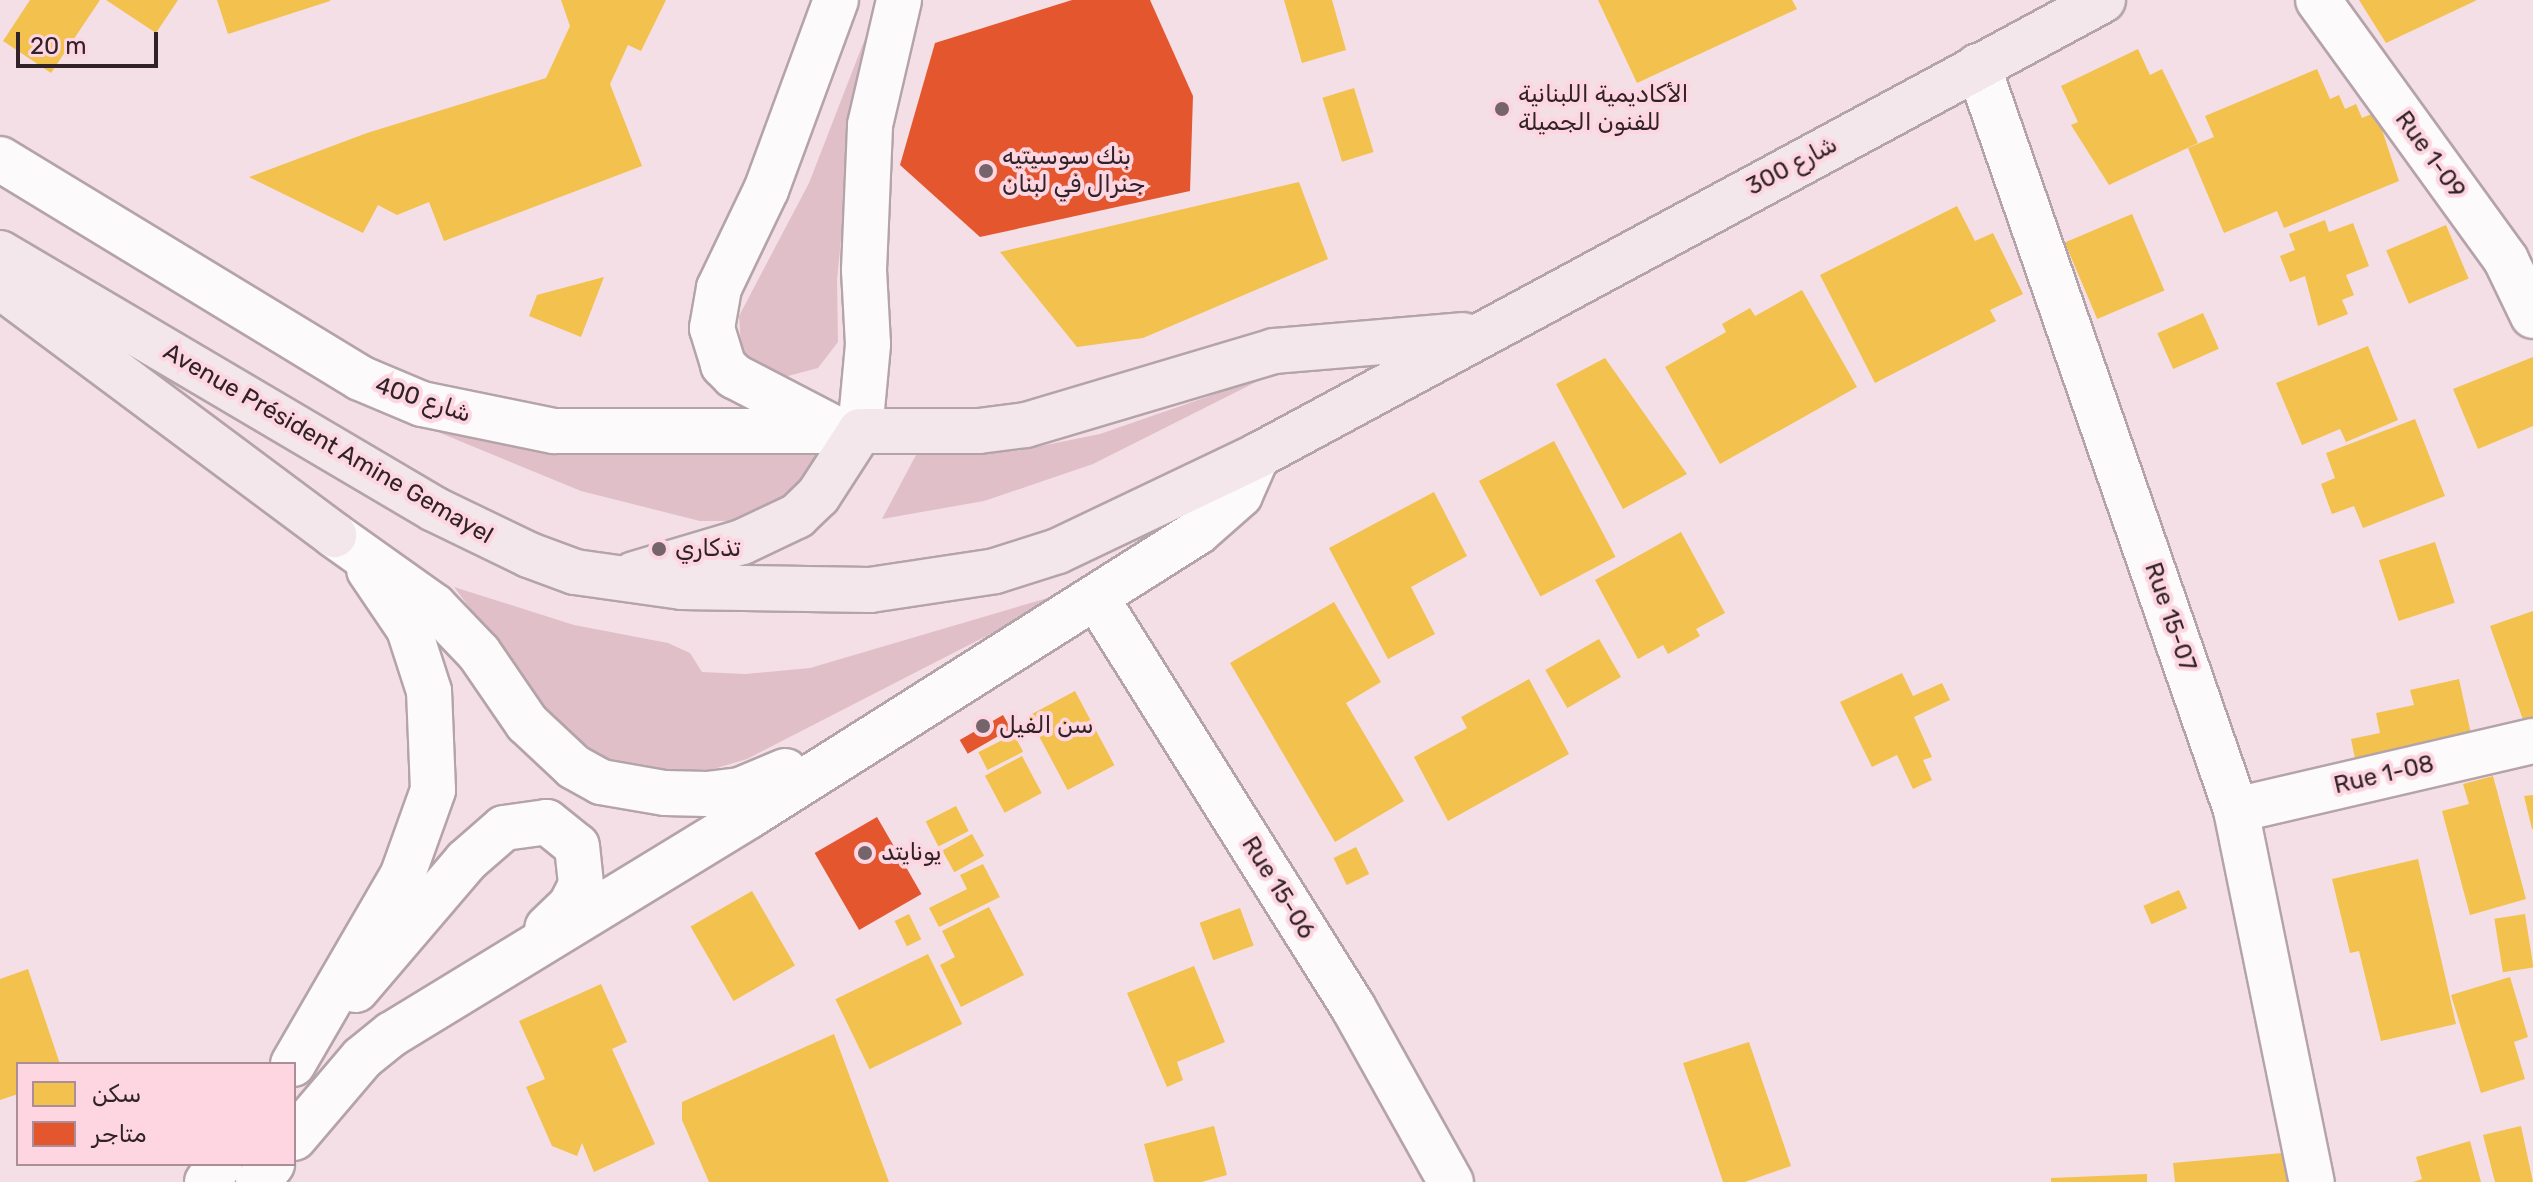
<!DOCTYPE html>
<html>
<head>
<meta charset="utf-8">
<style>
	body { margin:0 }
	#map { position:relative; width:2533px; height:1182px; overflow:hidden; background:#f4dfe6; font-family:Rubik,Cairo,sans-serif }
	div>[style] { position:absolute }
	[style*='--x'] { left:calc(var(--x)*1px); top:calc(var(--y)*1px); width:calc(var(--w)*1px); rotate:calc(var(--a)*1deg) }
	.green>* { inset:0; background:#e0bfc9 }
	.homes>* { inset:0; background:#f2c14e; transform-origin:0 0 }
	.shops>* { inset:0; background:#e4572e; transform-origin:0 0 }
	.roads { filter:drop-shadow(2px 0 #b4a4a9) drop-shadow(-2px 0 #b4a4a9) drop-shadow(0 2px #b4a4a9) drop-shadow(0 -2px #b4a4a9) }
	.street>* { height:44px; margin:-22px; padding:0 22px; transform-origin:22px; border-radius:22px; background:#fdfafb }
	.secondary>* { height:44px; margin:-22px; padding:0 22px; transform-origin:22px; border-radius:22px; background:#fdfafb }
	.highway>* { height:44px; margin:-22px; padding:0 22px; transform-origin:22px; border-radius:22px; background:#f4e7eb }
	.dots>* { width:22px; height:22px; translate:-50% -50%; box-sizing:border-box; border:4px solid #fdd6e2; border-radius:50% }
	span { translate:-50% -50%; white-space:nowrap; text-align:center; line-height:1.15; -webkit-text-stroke:8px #fdd6e2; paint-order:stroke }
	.poi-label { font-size:24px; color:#302227 }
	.left { translate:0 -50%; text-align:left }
	.street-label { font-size:24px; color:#302227 }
	.legend { position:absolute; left:16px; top:1062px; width:280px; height:104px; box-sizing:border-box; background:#fdd6e2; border:2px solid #ab8e97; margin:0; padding:10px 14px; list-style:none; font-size:24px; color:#302227 }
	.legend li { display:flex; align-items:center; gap:16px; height:40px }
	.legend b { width:40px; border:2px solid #ab8e97 }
	.scale { position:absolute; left:16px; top:32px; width:142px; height:36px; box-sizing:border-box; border:4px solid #302227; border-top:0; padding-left:10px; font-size:24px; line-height:28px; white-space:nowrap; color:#302227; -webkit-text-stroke:6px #fdd6e2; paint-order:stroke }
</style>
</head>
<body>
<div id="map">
	<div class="green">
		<i style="clip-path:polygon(880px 0,845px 200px,837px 280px,838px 342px,818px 368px,788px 376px,772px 374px,750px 362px,741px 346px,739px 316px,809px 183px)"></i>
		<i style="clip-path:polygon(1270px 375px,1093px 464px,984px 501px,882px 519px,916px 455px,1016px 451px,1100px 434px)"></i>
		<i style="clip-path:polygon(416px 423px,652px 452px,838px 453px,763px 521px,700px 521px,581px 491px)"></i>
		<i style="clip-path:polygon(454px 587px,574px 625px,668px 643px,690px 653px,702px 672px,745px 674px,810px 668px,1078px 589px,747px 759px,700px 773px,653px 775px,608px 761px,576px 737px,539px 700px)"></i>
	</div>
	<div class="homes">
		<i style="clip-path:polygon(30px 0,100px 0,51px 73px,3px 41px)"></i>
		<i style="clip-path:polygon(106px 0,178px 0,156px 33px)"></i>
		<i style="clip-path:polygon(217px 0,330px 0,330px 1px,228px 34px)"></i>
		<i style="clip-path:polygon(561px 0,666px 0,641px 51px,628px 45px,610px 84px,642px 166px,444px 241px,429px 202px,397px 215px,378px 205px,363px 233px,249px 177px,367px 133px,546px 78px,570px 26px)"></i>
		<i style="clip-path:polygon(1284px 0,1332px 0,1346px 50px,1302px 63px)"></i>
		<i style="clip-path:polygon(1598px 0,1792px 0,1797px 9px,1637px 83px)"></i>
		<i style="clip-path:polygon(2359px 0,2477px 0,2386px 43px)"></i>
		<i style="clip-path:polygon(2138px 49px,2150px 75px,2162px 69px,2198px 143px,2109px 185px,2071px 125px,2078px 122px,2061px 86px)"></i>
		<i style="clip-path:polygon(2317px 69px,2330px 99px,2339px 95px,2345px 109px,2356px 104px,2362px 118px,2376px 112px,2399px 181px,2284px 228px,2277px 211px,2224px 233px,2188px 148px,2214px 137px,2205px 116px)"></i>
		<i style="left:1354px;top:88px;width:67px;height:33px;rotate:73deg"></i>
		<i style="clip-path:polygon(1299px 182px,1328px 259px,1143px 338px,1077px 347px,1000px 252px)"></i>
		<i style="clip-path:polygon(1957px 206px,1975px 241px,1993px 233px,2023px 294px,1990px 310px,1996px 321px,1875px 383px,1820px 275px)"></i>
		<i style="left:2132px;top:214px;width:83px;height:73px;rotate:67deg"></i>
		<i style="clip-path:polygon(2325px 220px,2329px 232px,2353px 223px,2369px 266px,2346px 275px,2354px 295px,2342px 300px,2348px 314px,2318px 326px,2305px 276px,2290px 282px,2280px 256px,2295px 250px,2289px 234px)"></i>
		<i style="left:2446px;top:225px;width:58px;height:65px;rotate:67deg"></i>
		<i style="clip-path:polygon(604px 277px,581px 337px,529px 316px,537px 295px)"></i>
		<i style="clip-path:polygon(1802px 290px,1857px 387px,1720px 464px,1665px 367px,1726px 332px,1722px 324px,1750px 308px,1755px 316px)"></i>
		<i style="left:2203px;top:313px;width:39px;height:50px;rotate:66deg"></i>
		<i style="clip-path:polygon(2368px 346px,2398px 420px,2346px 442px,2340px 429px,2302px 445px,2276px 383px)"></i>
		<i style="clip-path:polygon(2533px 357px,2533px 426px,2478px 449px,2453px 389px)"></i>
		<i style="clip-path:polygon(1605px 358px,1687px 474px,1623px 509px,1556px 384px)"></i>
		<i style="clip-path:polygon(2415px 419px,2445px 496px,2363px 528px,2354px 506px,2332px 514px,2321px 484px,2335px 478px,2326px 453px)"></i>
		<i style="left:1554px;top:441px;width:131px;height:85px;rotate:62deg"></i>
		<i style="clip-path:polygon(1434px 492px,1467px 556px,1411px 587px,1435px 634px,1388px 659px,1329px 548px)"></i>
		<i style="clip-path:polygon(1681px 532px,1725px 613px,1696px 629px,1700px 636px,1668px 654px,1663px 645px,1638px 659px,1595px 580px)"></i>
		<i style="left:2435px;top:542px;width:64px;height:59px;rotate:72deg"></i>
		<i style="clip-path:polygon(1334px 602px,1381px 682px,1346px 703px,1404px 801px,1335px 842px,1230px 663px)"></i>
		<i style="clip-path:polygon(2533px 611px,2533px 732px,2528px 734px,2490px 626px)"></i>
		<i style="left:1599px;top:639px;width:44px;height:62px;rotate:60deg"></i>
		<i style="clip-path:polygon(1902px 673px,1913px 696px,1942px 683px,1950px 700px,1914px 717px,1932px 757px,1923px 760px,1932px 780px,1913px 789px,1897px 755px,1872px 767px,1840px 702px)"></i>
		<i style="clip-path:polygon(1529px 679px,1569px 754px,1448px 821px,1414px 757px,1467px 728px,1461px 717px)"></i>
		<i style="clip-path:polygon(2459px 679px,2473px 743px,2357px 768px,2351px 739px,2380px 733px,2376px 713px,2414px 705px,2410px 690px)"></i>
		<i style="left:1075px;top:691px;width:84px;height:53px;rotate:62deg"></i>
		<i style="left:1014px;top:734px;width:20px;height:40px;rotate:63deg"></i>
		<i style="left:1022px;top:756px;width:42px;height:42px;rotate:62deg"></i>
		<i style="clip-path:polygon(2493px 776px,2526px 899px,2470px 915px,2442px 811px,2469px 804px,2463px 784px)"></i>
		<i style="clip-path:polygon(2533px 795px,2533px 829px,2532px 829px,2524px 796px)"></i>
		<i style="left:956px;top:806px;width:28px;height:34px;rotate:63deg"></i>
		<i style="left:972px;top:834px;width:25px;height:34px;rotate:61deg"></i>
		<i style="left:1356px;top:847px;width:30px;height:25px;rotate:64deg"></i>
		<i style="clip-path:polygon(2418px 859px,2456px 1024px,2381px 1041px,2359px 951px,2350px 953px,2332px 879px)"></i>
		<i style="clip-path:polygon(983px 864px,1000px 897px,939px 927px,929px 908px,967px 889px,960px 875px)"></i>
		<i style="left:2179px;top:890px;width:20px;height:39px;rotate:66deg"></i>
		<i style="left:752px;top:891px;width:86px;height:71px;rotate:60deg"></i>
		<i style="clip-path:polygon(989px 907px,1024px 975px,961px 1007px,940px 965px,955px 957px,942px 931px)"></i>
		<i style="left:1240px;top:908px;width:40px;height:43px;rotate:70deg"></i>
		<i style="left:909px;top:914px;width:28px;height:16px;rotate:64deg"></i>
		<i style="left:2525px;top:914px;width:54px;height:31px;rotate:81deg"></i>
		<i style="left:928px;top:954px;width:78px;height:103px;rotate:64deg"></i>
		<i style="clip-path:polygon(1194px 966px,1225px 1042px,1177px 1062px,1183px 1080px,1167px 1087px,1127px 993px)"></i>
		<i style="clip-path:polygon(28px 969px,60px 1064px,18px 1064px,18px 1094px,0 1100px,0 979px)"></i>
		<i style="clip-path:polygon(2510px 977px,2528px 1037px,2514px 1042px,2525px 1079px,2481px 1093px,2451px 995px)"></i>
		<i style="clip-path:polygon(601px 984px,627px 1042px,612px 1049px,655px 1144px,594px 1172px,582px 1143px,577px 1156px,552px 1146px,526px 1087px,545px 1079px,519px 1021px)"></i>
		<i style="clip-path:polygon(834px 1034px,889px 1182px,709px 1182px,682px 1120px,682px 1102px)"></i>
		<i style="clip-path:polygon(1749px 1042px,1791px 1166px,1745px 1182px,1723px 1182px,1683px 1063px)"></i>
		<i style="clip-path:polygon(1214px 1126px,1227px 1175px,1201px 1182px,1154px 1182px,1144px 1144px)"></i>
		<i style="clip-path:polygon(2521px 1126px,2533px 1182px,2495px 1182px,2483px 1135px)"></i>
		<i style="clip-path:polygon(2470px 1141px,2481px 1182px,2413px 1182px,2422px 1179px,2416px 1157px)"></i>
		<i style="clip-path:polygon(2293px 1152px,2296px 1182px,2175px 1182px,2173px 1163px)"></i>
		<i style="clip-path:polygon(2147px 1174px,2147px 1182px,2051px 1182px,2051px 1178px)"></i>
	</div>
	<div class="shops">
		<i style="clip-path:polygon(1072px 0,1150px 0,1193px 96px,1190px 191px,980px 237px,900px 165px,935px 43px)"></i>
		<i style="left:1003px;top:715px;width:16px;height:50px;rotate:60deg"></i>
		<i style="left:877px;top:817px;width:89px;height:72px;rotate:60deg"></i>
	</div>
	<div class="roads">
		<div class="street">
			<i style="--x:2318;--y:0;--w:321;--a:54.1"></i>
			<i style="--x:2506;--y:260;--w:62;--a:64.3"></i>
			<i style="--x:1978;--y:66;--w:787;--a:70.87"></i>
			<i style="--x:2236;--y:810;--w:380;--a:78.5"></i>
			<i style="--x:2236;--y:810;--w:305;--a:-13.1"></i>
		</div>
		<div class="secondary">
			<i style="--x:836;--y:0;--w:202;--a:110.2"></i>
			<i style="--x:766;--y:190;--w:109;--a:115.6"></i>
			<i style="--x:719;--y:288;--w:41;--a:99.9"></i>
			<i style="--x:712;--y:328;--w:39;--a:73"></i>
			<i style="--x:723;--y:365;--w:16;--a:45"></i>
			<i style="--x:734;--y:376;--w:115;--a:27.5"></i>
			<i style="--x:0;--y:159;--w:421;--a:31.3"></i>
			<i style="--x:360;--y:378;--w:67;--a:22.8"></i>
			<i style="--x:422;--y:404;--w:135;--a:11.6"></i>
			<i style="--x:554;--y:431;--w:306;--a:0"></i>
			<i style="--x:860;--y:431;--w:87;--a:-84.7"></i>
			<i style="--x:868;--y:344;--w:74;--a:-93.1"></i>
			<i style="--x:864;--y:270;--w:145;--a:-87.6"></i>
			<i style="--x:870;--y:125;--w:128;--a:-76.9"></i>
			<i style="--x:334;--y:535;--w:123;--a:35.4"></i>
			<i style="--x:434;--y:606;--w:65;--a:46.2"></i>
			<i style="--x:479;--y:653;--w:85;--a:55.6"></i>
			<i style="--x:527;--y:723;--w:64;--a:43.1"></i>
			<i style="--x:574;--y:767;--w:31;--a:29"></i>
			<i style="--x:601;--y:782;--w:65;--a:9.8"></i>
			<i style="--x:665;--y:793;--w:42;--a:1.4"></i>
			<i style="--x:707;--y:794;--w:33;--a:-7"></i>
			<i style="--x:740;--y:790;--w:49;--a:-22.9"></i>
			<i style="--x:1097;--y:599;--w:482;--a:57.9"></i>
			<i style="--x:1353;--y:1007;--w:201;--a:60.8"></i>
			<i style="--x:356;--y:990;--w:170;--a:-49.5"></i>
			<i style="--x:466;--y:861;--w:50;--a:-41"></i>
			<i style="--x:504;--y:828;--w:43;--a:-7.9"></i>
			<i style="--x:547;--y:822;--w:38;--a:39"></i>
			<i style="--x:577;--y:846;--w:39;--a:84"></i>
			<i style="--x:581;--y:885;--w:22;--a:117"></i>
			<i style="--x:571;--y:905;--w:33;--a:136"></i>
			<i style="--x:293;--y:1064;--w:220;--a:-59.9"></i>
			<i style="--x:403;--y:874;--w:89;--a:-70.3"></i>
			<i style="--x:433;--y:790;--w:99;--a:-92.3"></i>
			<i style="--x:429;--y:691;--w:65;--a:-107.9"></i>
			<i style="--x:409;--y:629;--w:71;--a:-124.1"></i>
			<i style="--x:294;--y:1138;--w:105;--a:-49.6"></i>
			<i style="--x:362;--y:1058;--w:38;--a:-39"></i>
			<i style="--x:392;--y:1034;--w:418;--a:-31.4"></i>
			<i style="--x:749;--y:816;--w:531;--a:-32.31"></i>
			<i style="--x:1198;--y:532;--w:56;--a:-41.4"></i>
			<i style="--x:1240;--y:495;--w:43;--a:-66.4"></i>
			<i style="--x:207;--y:1182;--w:22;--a:-54"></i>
			<i style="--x:258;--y:1182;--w:23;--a:-52"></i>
		</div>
		<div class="highway">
			<i style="--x:0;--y:253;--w:504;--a:30.53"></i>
			<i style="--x:434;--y:509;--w:106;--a:25.8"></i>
			<i style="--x:529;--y:555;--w:49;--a:20.3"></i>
			<i style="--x:575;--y:572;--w:108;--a:8"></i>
			<i style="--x:682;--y:587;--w:188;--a:0.9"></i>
			<i style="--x:870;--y:590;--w:126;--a:-8.6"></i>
			<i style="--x:995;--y:571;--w:66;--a:-17.6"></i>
			<i style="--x:1058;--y:551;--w:221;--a:-25.5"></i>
			<i style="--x:1257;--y:456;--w:961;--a:-28.32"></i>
			<i style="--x:0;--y:286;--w:417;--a:36.7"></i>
			<i style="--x:634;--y:574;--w:113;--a:-16.5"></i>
			<i style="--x:742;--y:542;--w:61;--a:-25.3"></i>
			<i style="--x:797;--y:516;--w:29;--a:-44"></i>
			<i style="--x:818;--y:496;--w:77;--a:-57.1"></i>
			<i style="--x:860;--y:431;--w:119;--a:0"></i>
			<i style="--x:979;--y:431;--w:47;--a:-7.3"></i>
			<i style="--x:1026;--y:425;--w:259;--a:-16.6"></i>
			<i style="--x:1274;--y:351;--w:190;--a:-4.8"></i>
		</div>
	</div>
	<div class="dots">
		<i style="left:1502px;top:109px;background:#75646a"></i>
		<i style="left:986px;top:171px;background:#75646a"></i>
		<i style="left:659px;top:549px;background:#75646a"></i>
		<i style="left:983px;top:726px;background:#75646a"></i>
		<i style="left:865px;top:853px;background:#75646a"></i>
	</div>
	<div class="poi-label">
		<span class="left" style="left:1518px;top:109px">الأكاديمية اللبنانية<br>للفنون الجميلة</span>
		<span class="left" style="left:1002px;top:171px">بنك سوسيتيه<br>جنرال في لبنان</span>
		<span class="left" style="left:675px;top:549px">تذكاري</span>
		<span class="left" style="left:999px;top:726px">سن الفيل</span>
		<span class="left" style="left:881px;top:853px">يونايتد</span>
	</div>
	<div class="street-label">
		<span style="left:2430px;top:155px;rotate:54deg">Rue 1-09</span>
		<span style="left:1792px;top:166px;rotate:-28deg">شارع 300</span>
		<span style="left:423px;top:400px;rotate:18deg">شارع 400</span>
		<span style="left:328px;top:444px;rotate:30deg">Avenue Président Amine Gemayel</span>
		<span style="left:2170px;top:617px;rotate:71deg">Rue 15-07</span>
		<span style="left:2384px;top:775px;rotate:-13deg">Rue 1-08</span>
		<span style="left:1278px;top:888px;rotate:58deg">Rue 15-06</span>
	</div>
	<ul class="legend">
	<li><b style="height:22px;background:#f2c14e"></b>سكن</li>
	<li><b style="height:22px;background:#e4572e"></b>متاجر</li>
	</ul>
	<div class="scale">20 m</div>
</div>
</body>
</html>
